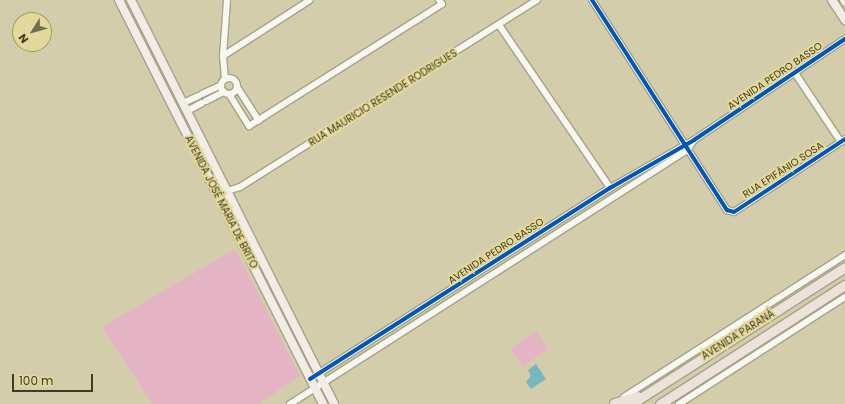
<!DOCTYPE html>
<html>
<head>
<meta charset="utf-8">
<style>
	body { margin:0 }
	#map { position:relative; width:845px; height:404px; overflow:hidden; background:#d3cdab; font-family:Poppins,sans-serif }
	div>[style] { position:absolute }
	[style*='--x'] { left:calc(var(--x)*1px); top:calc(var(--y)*1px); width:calc(var(--w)*1px); rotate:calc(var(--a)*1deg) }
	.green>* { inset:0; background:#e4b4c4; transform-origin:0 0 }
	.water>* { inset:0; background:#77b7bf }
	.roads { filter:drop-shadow(1px 0 #a6a287) drop-shadow(-1px 0 #a6a287) drop-shadow(0 1px #a6a287) drop-shadow(0 -1px #a6a287) }
	.minor>* { height:6px; margin:-3px; padding:0 3px; transform-origin:3px; border-radius:3px; background:#f8f8f2 }
	.minor>.ring { margin:-3px; padding:0; box-sizing:content-box; background:none; border:6px solid #f8f8f2; border-radius:50% }
	.secondary>* { height:8px; margin:-4px; padding:0 4px; transform-origin:4px; border-radius:4px; background:#f2ece6 }
	.primary>* { height:9px; margin:-4.5px; padding:0 4.5px; transform-origin:4.5px; border-radius:4.5px; background:#ece2da }
	.cycleway>* { height:4px; margin:-2px; padding:0 2px; transform-origin:2px; border-radius:2px; background:#0057b8 }
	span { translate:-50% -50%; white-space:nowrap; text-align:center; line-height:1.15; -webkit-text-stroke:4px #e4d99a; paint-order:stroke }
	.street-label { font-size:10px; color:#403b21 }
	.north { position:absolute; left:12px; top:12px; width:40px; height:40px; box-sizing:border-box; background:#e4d99a; border:1px solid #a29a6a; border-radius:50%; rotate:233deg; font-size:11px; font-weight:700; line-height:16px; text-align:center; color:#403b21 }
	.north::after { content:''; display:block; margin:auto; width:14px; height:18px; background:#736e51; clip-path:polygon(50% 0,100% 100%,50% 72%,0 100%) }
	.scale { position:absolute; left:12px; top:374px; width:81px; height:18px; box-sizing:border-box; border:2px solid #403b21; border-top:0; padding-left:5px; font-size:12px; line-height:14px; white-space:nowrap; color:#403b21; -webkit-text-stroke:3px #e4d99a; paint-order:stroke }
</style>
</head>
<body>
<div id="map">
	<div class="green">
		<i style="clip-path:polygon(235px 249px,300px 376px,258px 404px,152px 404px,102px 327px)"></i>
		<i style="left:536px;top:331px;width:22px;height:31px;rotate:56deg"></i>
	</div>
	<div class="water">
		<i style="clip-path:polygon(536px 364px,546px 379px,531px 389px,526px 382px,531px 376px,528px 370px)"></i>
	</div>
	<div class="roads">
		<div class="minor">
			<i style="--x:592;--y:0;--w:250;--a:57.3"></i>
			<i style="--x:727;--y:210;--w:7;--a:16"></i>
			<i style="--x:734;--y:212;--w:133;--a:-33.3"></i>
			<i style="--x:499;--y:25;--w:197;--a:55.7"></i>
			<i style="--x:223;--y:56;--w:103;--a:-32.8"></i>
			<i style="--x:795;--y:73;--w:83;--a:56.3"></i>
			<i class="ring" style="left:221px;top:78px;width:10px;height:10px"></i>
			<i style="--x:225;--y:79;--w:23;--a:-95"></i>
			<i style="--x:223;--y:56;--w:56;--a:-85.9"></i>
			<i style="--x:237;--y:87;--w:40;--a:57.1"></i>
			<i style="--x:202;--y:94;--w:21;--a:-25"></i>
			<i style="--x:229;--y:94;--w:38;--a:58"></i>
			<i style="--x:249;--y:126;--w:228;--a:-32.3"></i>
			<i style="--x:442;--y:4;--w:5;--a:-127"></i>
			<i style="--x:206;--y:101;--w:20;--a:-27"></i>
			<i style="--x:183;--y:103;--w:17;--a:-24"></i>
			<i style="--x:187;--y:111;--w:17;--a:-28"></i>
			<i style="--x:227;--y:191;--w:14;--a:-17"></i>
			<i style="--x:240;--y:187;--w:351;--a:-32.2"></i>
			<i style="--x:310;--y:379;--w:356;--a:-32.5"></i>
			<i style="--x:610;--y:188;--w:97;--a:-29.7"></i>
			<i style="--x:694;--y:140;--w:182;--a:-33.8"></i>
			<i style="--x:624;--y:397;--w:263;--a:-32.7"></i>
			<i style="--x:290;--y:404;--w:471;--a:-32.6"></i>
			<i style="--x:687;--y:150;--w:12;--a:-55"></i>
			<i style="--x:679;--y:404;--w:197;--a:-32.8"></i>
		</div>
		<div class="secondary">
			<i style="--x:119;--y:0;--w:453;--a:63.2"></i>
			<i style="--x:131;--y:0;--w:452;--a:63.3"></i>
			<i style="--x:832;--y:0;--w:24;--a:57"></i>
			<i style="--x:844;--y:0;--w:2;--a:63"></i>
		</div>
		<div class="primary">
			<i style="--x:614;--y:403;--w:24;--a:-17"></i>
			<i style="--x:631;--y:404;--w:254;--a:-32.6"></i>
			<i style="--x:660;--y:404;--w:220;--a:-32.8"></i>
		</div>
	</div>
	<div class="cycleway">
		<i style="--x:592;--y:0;--w:250;--a:57.3"></i>
		<i style="--x:727;--y:210;--w:7;--a:16"></i>
		<i style="--x:734;--y:212;--w:133;--a:-33.3"></i>
		<i style="--x:310;--y:379;--w:356;--a:-32.5"></i>
		<i style="--x:610;--y:188;--w:97;--a:-29.7"></i>
		<i style="--x:694;--y:140;--w:182;--a:-33.8"></i>
	</div>
	<div class="street-label">
		<span style="left:775px;top:76px;rotate:-34deg">AVENIDA PEDRO BASSO</span>
		<span style="left:383px;top:98px;rotate:-32deg">RUA MAURICIO RESENDE RODRIGUES</span>
		<span style="left:783px;top:170px;rotate:-33deg">RUA EPIFÂNIO SOSA</span>
		<span style="left:221px;top:202px;rotate:63deg">AVENIDA JOSÉ MARIA DE BRITO</span>
		<span style="left:496px;top:251px;rotate:-33deg">AVENIDA PEDRO BASSO</span>
		<span style="left:738px;top:335px;rotate:-32deg">AVENIDA PARANÁ</span>
	</div>
	<div class="north">N</div>
	<div class="scale">100 m</div>
</div>
</body>
</html>
